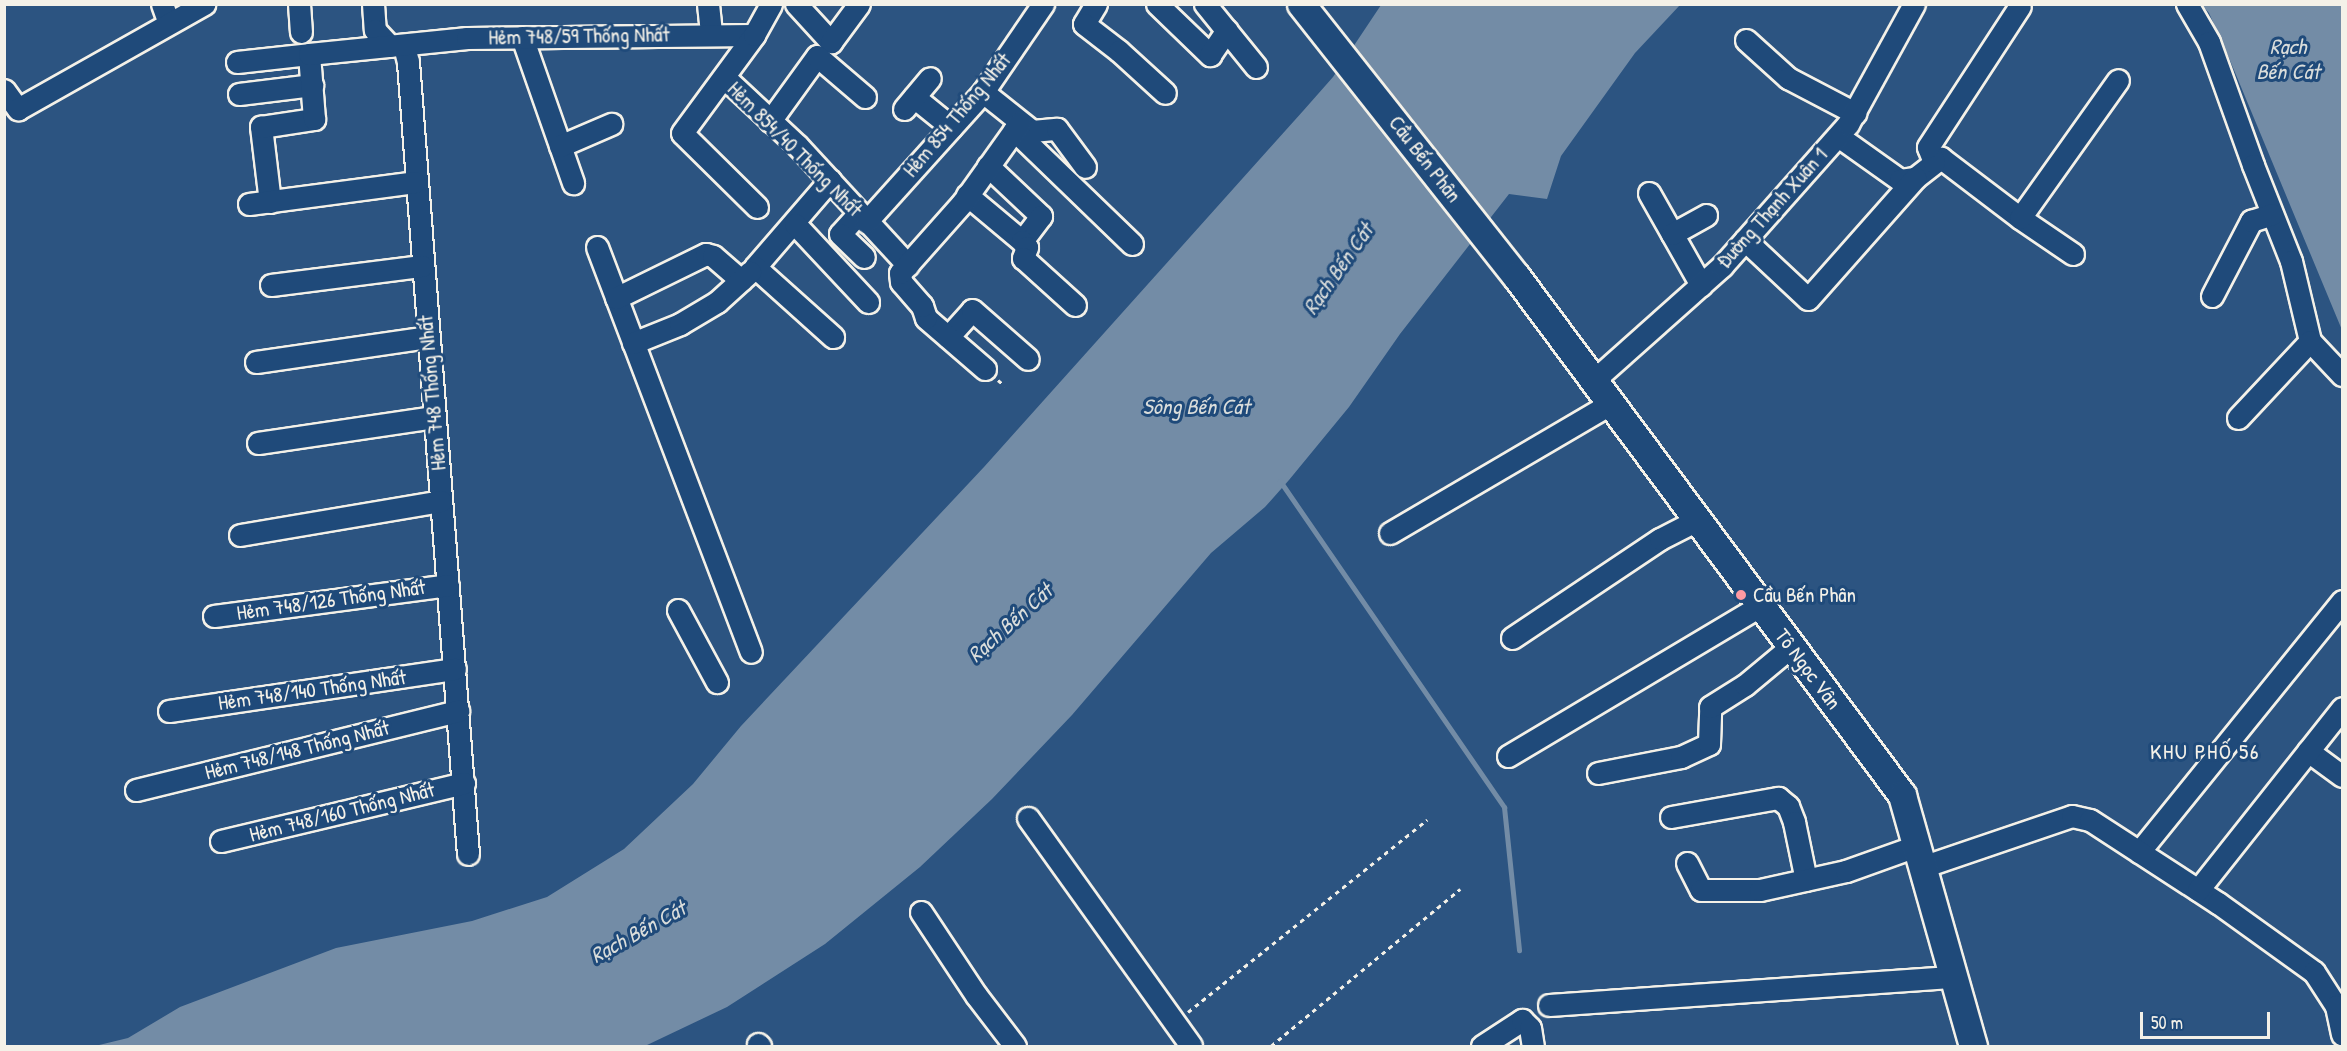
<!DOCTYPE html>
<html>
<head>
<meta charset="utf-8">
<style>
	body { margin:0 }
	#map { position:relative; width:2347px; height:1051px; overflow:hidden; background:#2c5481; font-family:"Patrick Hand",sans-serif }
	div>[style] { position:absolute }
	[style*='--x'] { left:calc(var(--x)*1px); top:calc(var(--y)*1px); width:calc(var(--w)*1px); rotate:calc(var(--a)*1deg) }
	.water>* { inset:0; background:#738ca6 }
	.stream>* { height:5px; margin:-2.5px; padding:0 2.5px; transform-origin:2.5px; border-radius:2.5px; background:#738ca6 }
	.path>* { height:3px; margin-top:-1.5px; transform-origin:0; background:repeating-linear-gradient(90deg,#f4f1e8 0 4.5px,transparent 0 9px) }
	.roads { filter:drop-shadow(2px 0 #f4f1e8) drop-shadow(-2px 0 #f4f1e8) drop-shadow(0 2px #f4f1e8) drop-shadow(0 -2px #f4f1e8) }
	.minor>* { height:21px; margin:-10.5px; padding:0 10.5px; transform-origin:10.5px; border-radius:10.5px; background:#1f4a7a }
	.major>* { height:27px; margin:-13.5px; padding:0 13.5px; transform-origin:13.5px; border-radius:13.5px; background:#1f4a7a }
	.dots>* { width:16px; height:16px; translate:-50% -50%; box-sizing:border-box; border:3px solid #1f4a7a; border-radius:50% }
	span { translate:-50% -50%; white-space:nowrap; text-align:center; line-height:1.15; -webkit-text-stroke:6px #1f4a7a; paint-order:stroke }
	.street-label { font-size:21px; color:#f4f1e8 }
	.poi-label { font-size:21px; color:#f4f1e8 }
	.left { translate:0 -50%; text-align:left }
	.water-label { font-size:22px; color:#dadddb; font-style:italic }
	.neighbourhood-label { font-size:22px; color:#f4f1e8; letter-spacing:1.5px }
	.frame { position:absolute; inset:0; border:6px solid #f4f1e8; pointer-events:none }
	.scale { position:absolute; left:2140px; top:1012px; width:130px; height:27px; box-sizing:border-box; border:3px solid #f4f1e8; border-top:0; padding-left:8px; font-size:18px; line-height:21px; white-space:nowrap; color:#f4f1e8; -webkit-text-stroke:4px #1f4a7a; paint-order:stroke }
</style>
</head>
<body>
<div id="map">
	<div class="water">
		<i style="clip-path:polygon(1381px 5px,1680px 5px,1635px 53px,1561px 156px,1547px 199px,1509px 194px,1400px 334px,1349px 407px,1289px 480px,1265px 507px,1211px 553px,1072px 715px,992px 799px,920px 867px,825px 944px,727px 1007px,645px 1046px,95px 1046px,128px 1038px,180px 1007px,336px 948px,472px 921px,547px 897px,624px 849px,693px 784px,741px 726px,984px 467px,1303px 111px,1333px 77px)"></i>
		<i style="clip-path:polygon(2202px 5px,2342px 5px,2342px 330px,2229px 58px,2209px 13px)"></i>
	</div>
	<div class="stream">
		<i style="--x:1280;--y:481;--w:396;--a:55.5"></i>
		<i style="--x:1504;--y:807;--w:144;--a:84"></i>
	</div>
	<div class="path">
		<i style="--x:998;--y:380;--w:9;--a:41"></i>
		<i style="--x:1188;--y:1012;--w:307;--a:-38.8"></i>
		<i style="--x:1271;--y:1046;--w:246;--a:-39.7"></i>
	</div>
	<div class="roads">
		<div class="minor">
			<i style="--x:162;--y:4;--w:20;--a:70"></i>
			<i style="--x:299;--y:4;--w:28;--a:86"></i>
			<i style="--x:373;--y:4;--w:26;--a:86"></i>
			<i style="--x:375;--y:30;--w:22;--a:47"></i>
			<i style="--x:708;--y:4;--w:31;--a:84"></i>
			<i style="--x:796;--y:4;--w:52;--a:47.4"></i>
			<i style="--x:831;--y:42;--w:47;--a:-53.6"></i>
			<i style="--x:1096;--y:4;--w:23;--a:121"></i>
			<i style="--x:1084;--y:24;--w:44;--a:37.6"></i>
			<i style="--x:1119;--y:51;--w:62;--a:42.4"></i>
			<i style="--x:1157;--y:4;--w:74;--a:43.9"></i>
			<i style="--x:1210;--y:55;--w:30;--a:-56"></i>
			<i style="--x:1205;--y:4;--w:81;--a:51"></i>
			<i style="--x:2187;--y:4;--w:44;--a:59.9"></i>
			<i style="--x:2209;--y:42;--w:131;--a:70.3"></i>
			<i style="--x:2253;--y:165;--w:103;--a:68.4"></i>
			<i style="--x:2291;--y:261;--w:82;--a:76.6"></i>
			<i style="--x:2310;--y:341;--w:47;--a:46.7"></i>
			<i style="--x:522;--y:37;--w:155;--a:70.7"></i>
			<i style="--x:1746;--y:40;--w:57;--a:42.1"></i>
			<i style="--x:1788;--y:78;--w:76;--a:27.6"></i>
			<i style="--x:404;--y:46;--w:16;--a:76"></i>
			<i style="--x:408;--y:62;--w:794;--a:85.67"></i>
			<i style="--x:237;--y:62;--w:72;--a:-6.3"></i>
			<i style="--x:724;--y:77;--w:101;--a:43"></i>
			<i style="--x:798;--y:146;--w:162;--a:47.3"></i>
			<i style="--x:4;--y:90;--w:24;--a:54"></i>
			<i style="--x:18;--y:109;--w:214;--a:-29.4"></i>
			<i style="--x:983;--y:92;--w:63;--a:38.5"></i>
			<i style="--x:1032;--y:131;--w:25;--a:-5"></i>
			<i style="--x:1057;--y:129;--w:47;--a:53.6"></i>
			<i style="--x:239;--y:94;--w:74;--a:-7"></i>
			<i style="--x:914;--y:97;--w:48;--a:39"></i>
			<i style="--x:904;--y:109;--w:40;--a:-50"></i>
			<i style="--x:770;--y:121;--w:80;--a:-54.1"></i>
			<i style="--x:817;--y:56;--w:63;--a:40.5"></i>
			<i style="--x:1014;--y:130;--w:164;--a:44"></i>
			<i style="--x:1838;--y:136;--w:76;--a:35.4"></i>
			<i style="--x:1900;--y:180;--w:15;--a:-8"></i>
			<i style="--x:1915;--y:178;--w:33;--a:-38"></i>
			<i style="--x:1941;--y:158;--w:99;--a:37.2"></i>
			<i style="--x:2020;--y:218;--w:64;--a:34.2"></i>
			<i style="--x:560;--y:146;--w:56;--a:-23.3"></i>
			<i style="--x:1934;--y:162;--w:16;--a:-112"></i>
			<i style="--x:1928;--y:147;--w:168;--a:-56.9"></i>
			<i style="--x:988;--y:166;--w:73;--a:43.3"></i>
			<i style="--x:1041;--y:216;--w:31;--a:127"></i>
			<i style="--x:830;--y:180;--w:115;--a:130.8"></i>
			<i style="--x:755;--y:267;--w:105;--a:41.9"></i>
			<i style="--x:1649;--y:193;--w:106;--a:60.5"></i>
			<i style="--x:967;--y:195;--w:72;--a:39.9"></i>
			<i style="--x:1022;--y:241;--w:8;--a:50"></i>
			<i style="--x:1027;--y:247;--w:12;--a:110"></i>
			<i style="--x:1023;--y:258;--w:70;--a:42.1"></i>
			<i style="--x:270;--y:202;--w:76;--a:-96.8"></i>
			<i style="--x:261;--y:127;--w:54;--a:-8.6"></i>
			<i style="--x:314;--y:119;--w:65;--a:-94.4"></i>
			<i style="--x:309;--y:54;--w:159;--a:-5.8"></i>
			<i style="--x:467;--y:38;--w:287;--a:-0.6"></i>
			<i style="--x:249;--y:204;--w:167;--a:-7.5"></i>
			<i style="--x:757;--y:207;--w:105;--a:-135.4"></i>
			<i style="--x:682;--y:133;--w:122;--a:-53.7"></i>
			<i style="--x:754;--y:35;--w:35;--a:-61"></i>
			<i style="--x:859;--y:213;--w:28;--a:132"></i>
			<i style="--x:840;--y:234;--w:33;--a:44"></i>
			<i style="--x:2020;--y:218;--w:169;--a:-54.6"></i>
			<i style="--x:866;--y:222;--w:175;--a:-48"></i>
			<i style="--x:983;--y:92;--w:107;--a:-55.7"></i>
			<i style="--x:795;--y:224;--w:107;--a:46.9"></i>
			<i style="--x:1672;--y:234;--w:39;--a:-29"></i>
			<i style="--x:1745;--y:240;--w:86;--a:43.1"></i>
			<i style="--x:1808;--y:299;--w:162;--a:-48.5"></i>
			<i style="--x:597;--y:247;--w:433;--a:69.2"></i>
			<i style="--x:271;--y:285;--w:152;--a:-7.2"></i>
			<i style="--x:2212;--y:296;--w:85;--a:-62.5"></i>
			<i style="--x:2251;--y:221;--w:22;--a:-18"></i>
			<i style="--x:616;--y:298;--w:100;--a:-26.1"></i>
			<i style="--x:706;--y:254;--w:7;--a:16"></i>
			<i style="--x:713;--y:256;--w:37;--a:41"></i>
			<i style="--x:948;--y:337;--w:36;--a:-48"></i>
			<i style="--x:972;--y:310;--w:74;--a:41.2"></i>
			<i style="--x:633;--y:343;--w:51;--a:-22"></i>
			<i style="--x:680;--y:324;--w:43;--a:-30.7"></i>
			<i style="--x:717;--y:302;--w:45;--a:-42.3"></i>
			<i style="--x:256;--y:362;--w:173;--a:-8.3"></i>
			<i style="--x:985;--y:369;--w:78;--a:-139.2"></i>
			<i style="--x:926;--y:318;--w:13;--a:-108"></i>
			<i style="--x:922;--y:306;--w:32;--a:-131"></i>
			<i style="--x:901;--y:282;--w:9;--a:-96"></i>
			<i style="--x:900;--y:273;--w:95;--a:-48.4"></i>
			<i style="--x:963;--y:202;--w:98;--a:-54.5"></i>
			<i style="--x:1593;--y:381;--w:173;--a:-41.7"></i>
			<i style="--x:1722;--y:266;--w:190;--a:-48.4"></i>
			<i style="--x:1848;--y:124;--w:137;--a:-61.2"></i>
			<i style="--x:2238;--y:418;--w:105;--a:-46.9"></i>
			<i style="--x:258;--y:443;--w:178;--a:-8.4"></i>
			<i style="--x:1390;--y:533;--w:255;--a:-30.4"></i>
			<i style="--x:240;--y:535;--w:204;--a:-9.6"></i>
			<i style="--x:678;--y:610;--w:82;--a:61.6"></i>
			<i style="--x:214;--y:616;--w:236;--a:-7.5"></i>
			<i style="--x:1512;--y:638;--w:178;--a:-33.8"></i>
			<i style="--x:1660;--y:539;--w:42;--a:-27.2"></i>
			<i style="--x:169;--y:711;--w:289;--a:-8.4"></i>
			<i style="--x:2308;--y:751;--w:42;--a:36.3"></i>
			<i style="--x:1508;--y:756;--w:295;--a:-30.8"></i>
			<i style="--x:1598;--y:773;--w:85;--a:-10.9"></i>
			<i style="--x:1681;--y:757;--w:31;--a:-25"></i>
			<i style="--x:1709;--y:744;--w:37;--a:-88"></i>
			<i style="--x:1710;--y:707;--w:41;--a:-32.2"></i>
			<i style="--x:1745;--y:685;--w:61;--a:-39.7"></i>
			<i style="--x:136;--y:790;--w:332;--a:-13.8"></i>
			<i style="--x:1671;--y:817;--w:109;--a:-10.1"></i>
			<i style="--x:1778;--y:798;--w:13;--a:39"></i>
			<i style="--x:1788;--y:806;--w:17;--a:69"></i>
			<i style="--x:1794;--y:822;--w:59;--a:78.3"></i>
			<i style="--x:1028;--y:818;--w:280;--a:54.4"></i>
			<i style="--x:221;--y:841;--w:250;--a:-13.4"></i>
			<i style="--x:2139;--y:852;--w:323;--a:-51"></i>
			<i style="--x:1687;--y:863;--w:30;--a:63"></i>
			<i style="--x:1701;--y:890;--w:59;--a:0"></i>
			<i style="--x:1760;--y:890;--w:88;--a:-12.5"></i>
			<i style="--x:1846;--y:871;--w:74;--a:-19.7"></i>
			<i style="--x:1922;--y:867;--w:158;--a:-18.8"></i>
			<i style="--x:2072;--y:816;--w:18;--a:13"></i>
			<i style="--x:2090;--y:820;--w:153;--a:33"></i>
			<i style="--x:2218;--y:903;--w:118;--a:35.7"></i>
			<i style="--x:2314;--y:972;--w:40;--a:57.1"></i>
			<i style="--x:2336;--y:1006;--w:6;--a:-18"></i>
			<i style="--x:2198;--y:890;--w:232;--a:-51.6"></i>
			<i style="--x:921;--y:912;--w:100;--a:56.5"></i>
			<i style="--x:976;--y:995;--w:64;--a:52.6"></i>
			<i style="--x:1549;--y:1005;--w:406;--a:-4"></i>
			<i style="--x:2336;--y:1006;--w:29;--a:78"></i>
			<i style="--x:758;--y:1044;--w:3;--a:45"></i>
			<i style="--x:1482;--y:1046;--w:48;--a:-33"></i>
			<i style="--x:1522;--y:1020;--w:11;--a:45"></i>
			<i style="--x:1530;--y:1028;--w:18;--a:81"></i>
		</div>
		<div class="major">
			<i style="--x:1301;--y:4;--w:347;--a:51.7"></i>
			<i style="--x:1516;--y:276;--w:647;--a:53.36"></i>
			<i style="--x:1902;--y:795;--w:261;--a:74.2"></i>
		</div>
	</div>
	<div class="dots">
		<i style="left:1741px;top:595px;background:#ff9aa2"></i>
	</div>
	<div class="street-label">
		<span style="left:579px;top:36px;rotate:-1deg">Hẻm 748/59 Thống Nhất</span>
		<span style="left:957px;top:115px;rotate:-50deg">Hẻm 854 Thống Nhất</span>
		<span style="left:795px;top:149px;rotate:45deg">Hẻm 854/40 Thống Nhất</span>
		<span style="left:1425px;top:159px;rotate:52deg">Cầu Bến Phân</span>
		<span style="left:1772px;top:208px;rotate:-48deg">Đường Thạnh Xuân 1</span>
		<span style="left:432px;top:393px;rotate:-95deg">Hẻm 748 Thống Nhất</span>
		<span style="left:331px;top:600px;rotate:-8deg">Hẻm 748/126 Thống Nhất</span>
		<span style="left:1808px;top:669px;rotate:53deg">Tô Ngọc Vân</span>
		<span style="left:312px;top:690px;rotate:-8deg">Hẻm 748/140 Thống Nhất</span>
		<span style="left:297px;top:750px;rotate:-14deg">Hẻm 748/148 Thống Nhất</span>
		<span style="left:342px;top:812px;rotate:-14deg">Hẻm 748/160 Thống Nhất</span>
	</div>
	<div class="poi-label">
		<span class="left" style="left:1753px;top:595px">Cầu Bến Phân</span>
	</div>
	<div class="water-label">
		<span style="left:2288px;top:59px">Rạch<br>Bến Cát</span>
		<span style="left:1338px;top:269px;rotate:-55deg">Rạch Bến Cát</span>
		<span style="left:1196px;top:407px">Sông Bến Cát</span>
		<span style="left:1010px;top:623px;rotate:-42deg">Rạch Bến Cát</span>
		<span style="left:638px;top:932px;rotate:-29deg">Rạch Bến Cát</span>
	</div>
	<div class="neighbourhood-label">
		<span style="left:2205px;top:752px">KHU PHỐ 56</span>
	</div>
	<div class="frame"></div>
	<div class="scale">50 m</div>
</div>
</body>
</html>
